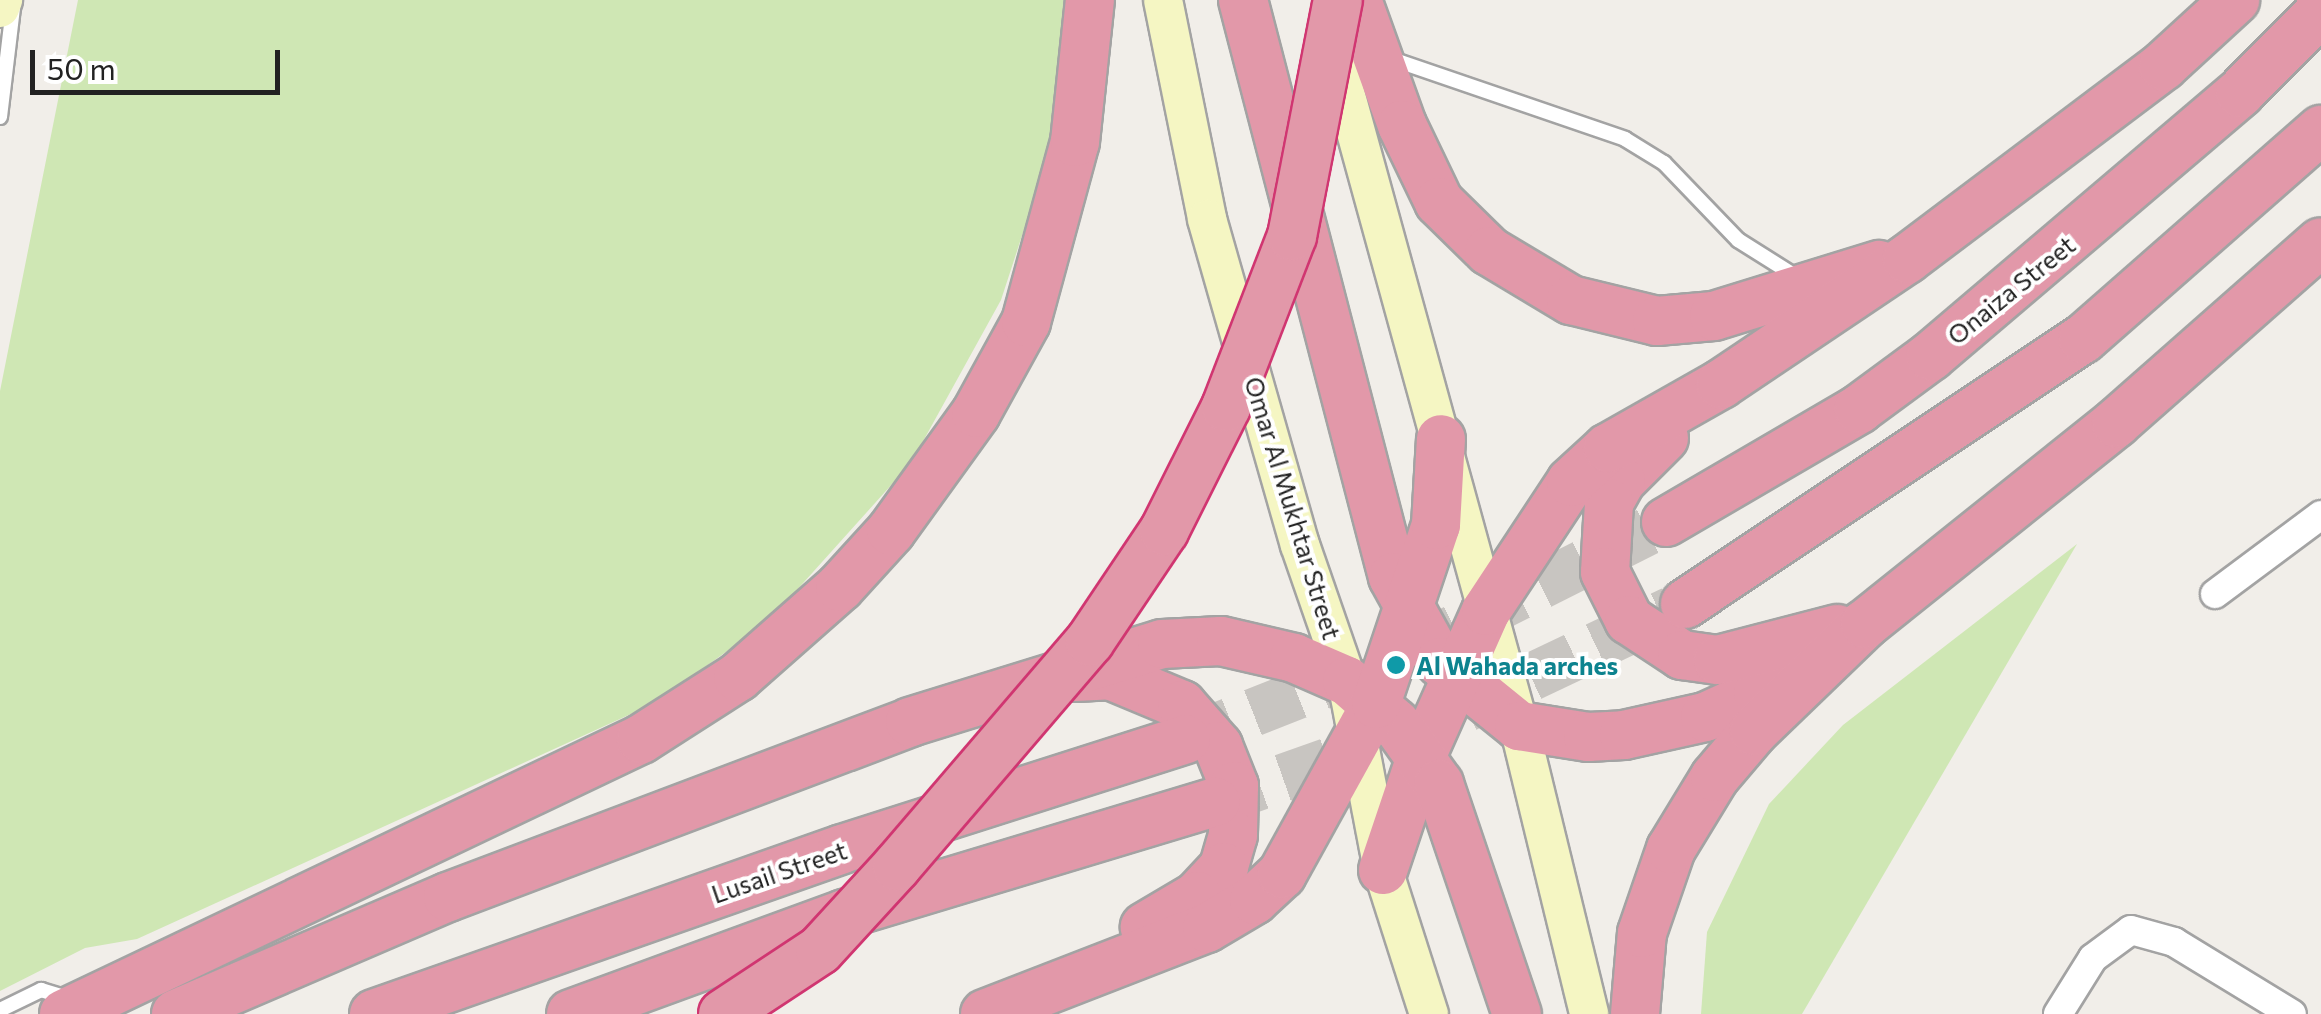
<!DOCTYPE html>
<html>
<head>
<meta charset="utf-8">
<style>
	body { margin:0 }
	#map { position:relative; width:2321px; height:1014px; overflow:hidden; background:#f1eee9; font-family:Commissioner,sans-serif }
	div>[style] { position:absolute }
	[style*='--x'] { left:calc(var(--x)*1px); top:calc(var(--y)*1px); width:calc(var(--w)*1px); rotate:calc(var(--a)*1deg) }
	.grass>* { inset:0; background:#cfe7b4 }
	.highway-tunnel>* { height:48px; margin-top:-24px; transform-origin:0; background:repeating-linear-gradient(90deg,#c8c5c1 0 48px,transparent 0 72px) }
	.roads { filter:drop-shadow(2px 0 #a3a3a3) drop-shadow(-2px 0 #a3a3a3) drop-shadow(0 2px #a3a3a3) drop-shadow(0 -2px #a3a3a3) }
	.lane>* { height:14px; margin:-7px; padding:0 7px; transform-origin:7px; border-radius:7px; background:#fff }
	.street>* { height:28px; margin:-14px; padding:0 14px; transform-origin:14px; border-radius:14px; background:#fff }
	.secondary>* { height:38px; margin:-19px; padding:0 19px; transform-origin:19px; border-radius:19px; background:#f5f6c3 }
	.highway>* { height:48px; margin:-24px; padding:0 24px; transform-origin:24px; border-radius:24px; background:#e298a9 }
	.bridges { filter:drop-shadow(2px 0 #d03671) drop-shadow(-2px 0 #d03671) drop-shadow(0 2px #d03671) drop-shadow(0 -2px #d03671) }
	.highway-bridge>* { height:48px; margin:-24px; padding:0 24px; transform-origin:24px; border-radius:24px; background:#e298a9 }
	.dots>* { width:28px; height:28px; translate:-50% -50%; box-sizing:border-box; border:5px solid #fff; border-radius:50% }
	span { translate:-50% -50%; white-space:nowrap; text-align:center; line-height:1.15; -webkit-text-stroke:8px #fff; paint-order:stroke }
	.street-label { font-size:25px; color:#222 }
	.culture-label { font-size:25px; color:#0d838f; font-weight:700 }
	.left { translate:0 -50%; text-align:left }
	.scale { position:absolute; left:30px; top:50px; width:250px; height:45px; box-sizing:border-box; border:5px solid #222; border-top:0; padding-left:12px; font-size:30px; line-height:35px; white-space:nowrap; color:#222; -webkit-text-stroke:8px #fff; paint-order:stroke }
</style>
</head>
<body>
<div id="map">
	<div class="grass">
		<i style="clip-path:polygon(78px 0,1066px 0,1050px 150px,1001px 300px,911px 463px,769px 621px,655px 703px,137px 939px,85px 948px,0 991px,0 391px)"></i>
		<i style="clip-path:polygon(2077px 544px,1802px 1014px,1701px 1014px,1707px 932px,1769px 804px,1843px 725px)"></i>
	</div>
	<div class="highway-tunnel">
		<i style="--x:1466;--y:708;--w:228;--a:-25.4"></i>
		<i style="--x:1186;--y:739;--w:243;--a:-21.5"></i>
		<i style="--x:1412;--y:650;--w:284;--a:-26.7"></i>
		<i style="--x:1215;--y:802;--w:171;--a:-19.5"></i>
	</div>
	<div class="roads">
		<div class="lane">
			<i style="--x:1392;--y:59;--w:246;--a:18.9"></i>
			<i style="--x:1625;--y:139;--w:46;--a:31.6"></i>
			<i style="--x:1664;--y:163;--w:107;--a:46.1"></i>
			<i style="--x:1738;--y:240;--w:73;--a:32.2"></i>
			<i style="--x:0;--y:117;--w:110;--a:-83.2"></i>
			<i style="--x:0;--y:1010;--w:46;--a:-26"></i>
			<i style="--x:41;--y:990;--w:31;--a:17"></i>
		</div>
		<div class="street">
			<i style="--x:2215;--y:594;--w:132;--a:-36.7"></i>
			<i style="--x:2058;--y:1014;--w:66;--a:-58"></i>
			<i style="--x:2093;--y:958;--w:47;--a:-36.4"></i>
			<i style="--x:2131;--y:930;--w:45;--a:15.6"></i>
			<i style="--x:2174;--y:942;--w:138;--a:31.4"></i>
		</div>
		<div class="secondary">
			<i style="--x:1163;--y:0;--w:223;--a:78.6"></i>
			<i style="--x:1207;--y:219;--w:339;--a:74.1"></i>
			<i style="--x:1300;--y:545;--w:144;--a:70.9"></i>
			<i style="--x:1347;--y:681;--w:192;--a:79.2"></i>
			<i style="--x:1383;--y:870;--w:151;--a:72.3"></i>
			<i style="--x:0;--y:8;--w:9;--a:-69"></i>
			<i style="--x:1331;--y:41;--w:710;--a:74.65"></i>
			<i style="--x:1519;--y:726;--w:296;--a:76.3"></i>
		</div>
		<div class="highway">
			<i style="--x:1243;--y:0;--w:596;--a:75.43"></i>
			<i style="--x:1393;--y:577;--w:97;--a:61.1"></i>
			<i style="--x:1440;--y:662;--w:102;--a:39"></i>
			<i style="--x:1519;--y:726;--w:70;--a:9.1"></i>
			<i style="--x:1588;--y:737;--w:36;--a:-3"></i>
			<i style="--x:1624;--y:735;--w:83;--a:-12.5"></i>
			<i style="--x:1705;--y:717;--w:58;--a:-24.4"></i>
			<i style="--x:1758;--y:693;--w:127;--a:-32.8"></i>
			<i style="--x:1357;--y:0;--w:133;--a:70.2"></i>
			<i style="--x:1402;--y:125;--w:85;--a:64.3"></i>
			<i style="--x:1439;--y:202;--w:70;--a:44.4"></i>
			<i style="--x:1489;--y:251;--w:96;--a:30.9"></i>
			<i style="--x:1571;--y:300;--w:89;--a:13.7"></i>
			<i style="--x:1657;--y:321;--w:57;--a:-5"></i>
			<i style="--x:1714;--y:316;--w:173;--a:-17.2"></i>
			<i style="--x:1664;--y:438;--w:61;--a:135"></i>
			<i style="--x:1621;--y:481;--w:25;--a:119"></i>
			<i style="--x:1609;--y:503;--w:69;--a:93.3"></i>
			<i style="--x:1605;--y:572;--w:54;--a:63.4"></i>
			<i style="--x:1629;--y:620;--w:64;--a:33.4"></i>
			<i style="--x:1682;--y:655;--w:36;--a:8"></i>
			<i style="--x:1718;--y:660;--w:123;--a:-14.6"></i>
			<i style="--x:1666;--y:522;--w:224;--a:-30.3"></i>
			<i style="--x:1859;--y:409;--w:89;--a:-36.4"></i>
			<i style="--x:1931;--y:356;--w:406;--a:-40.4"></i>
			<i style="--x:2240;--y:93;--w:115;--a:-45.4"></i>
			<i style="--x:1685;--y:604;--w:478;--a:-33.7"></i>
			<i style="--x:2083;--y:339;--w:317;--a:-41.3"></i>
			<i style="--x:1075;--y:677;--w:35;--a:-3"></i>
			<i style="--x:1110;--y:675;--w:78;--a:22.6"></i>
			<i style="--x:1182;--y:705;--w:55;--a:48.7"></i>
			<i style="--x:1218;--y:746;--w:43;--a:68.2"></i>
			<i style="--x:1234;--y:786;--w:49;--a:91.2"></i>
			<i style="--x:1233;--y:835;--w:33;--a:106"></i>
			<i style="--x:1224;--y:867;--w:40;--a:133"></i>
			<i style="--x:1197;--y:896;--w:61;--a:149.2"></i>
			<i style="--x:1383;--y:870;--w:119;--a:-71.4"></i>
			<i style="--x:1421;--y:757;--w:160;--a:-66"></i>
			<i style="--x:1486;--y:611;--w:154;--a:-56.6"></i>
			<i style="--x:1571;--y:482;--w:50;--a:-42.6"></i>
			<i style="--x:1608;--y:448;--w:130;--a:-29.5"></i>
			<i style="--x:1721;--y:384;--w:224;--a:-33.9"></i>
			<i style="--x:1907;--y:259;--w:321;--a:-37"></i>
			<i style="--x:2163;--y:66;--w:98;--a:-42.5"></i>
			<i style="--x:64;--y:1014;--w:639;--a:-25.48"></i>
			<i style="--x:641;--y:739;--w:115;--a:-32.6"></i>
			<i style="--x:738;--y:677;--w:136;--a:-41.4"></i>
			<i style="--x:840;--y:587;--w:76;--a:-47.7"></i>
			<i style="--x:891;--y:531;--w:145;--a:-54.2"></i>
			<i style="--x:976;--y:413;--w:104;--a:-61.2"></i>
			<i style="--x:1026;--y:322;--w:187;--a:-74.8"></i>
			<i style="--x:1075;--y:142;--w:143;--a:-84"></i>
			<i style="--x:176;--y:1014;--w:296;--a:-23.3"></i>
			<i style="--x:448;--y:897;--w:494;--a:-20.7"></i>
			<i style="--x:910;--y:722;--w:264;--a:-17.2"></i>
			<i style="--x:1162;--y:644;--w:59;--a:-2.9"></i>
			<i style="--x:1221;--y:641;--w:75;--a:13.1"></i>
			<i style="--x:1294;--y:658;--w:58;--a:23.5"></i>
			<i style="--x:1347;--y:681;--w:65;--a:41.3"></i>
			<i style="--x:1396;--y:724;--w:74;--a:54.4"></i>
			<i style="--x:1439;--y:784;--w:243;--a:71.3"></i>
			<i style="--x:374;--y:1014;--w:496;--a:-19.4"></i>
			<i style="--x:842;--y:849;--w:361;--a:-17.7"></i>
			<i style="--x:571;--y:1014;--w:291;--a:-20.1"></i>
			<i style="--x:844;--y:914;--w:388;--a:-16.8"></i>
			<i style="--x:985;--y:1014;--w:238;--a:-21.2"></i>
			<i style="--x:1207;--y:928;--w:55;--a:-30.8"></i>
			<i style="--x:1254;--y:900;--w:38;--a:-43"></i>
			<i style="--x:1282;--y:874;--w:194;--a:-61.1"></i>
			<i style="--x:1376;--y:704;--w:189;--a:-71.5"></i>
			<i style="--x:1436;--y:525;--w:86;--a:-86.7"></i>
			<i style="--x:1635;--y:1014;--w:81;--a:-85.1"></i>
			<i style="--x:1642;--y:933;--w:89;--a:-71"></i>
			<i style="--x:1671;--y:849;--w:84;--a:-58.6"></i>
			<i style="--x:1715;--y:777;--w:60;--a:-49.7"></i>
			<i style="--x:1754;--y:731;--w:154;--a:-43.9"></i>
			<i style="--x:1865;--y:624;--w:322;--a:-38.7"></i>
			<i style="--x:2116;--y:423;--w:273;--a:-41.4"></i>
		</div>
	</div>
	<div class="bridges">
		<div class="highway-bridge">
			<i style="--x:723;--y:1014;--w:116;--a:-33.4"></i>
			<i style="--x:820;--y:950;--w:114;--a:-47.5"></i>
			<i style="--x:897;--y:866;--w:296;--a:-49.4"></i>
			<i style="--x:1090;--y:641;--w:133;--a:-56.1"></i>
			<i style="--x:1164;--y:531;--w:139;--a:-63.4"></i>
			<i style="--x:1226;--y:407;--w:183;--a:-68.9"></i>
			<i style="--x:1292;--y:236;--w:240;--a:-79"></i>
		</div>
	</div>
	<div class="dots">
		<i style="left:1396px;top:665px;background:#0f9aa8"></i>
	</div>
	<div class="street-label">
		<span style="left:2011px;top:290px;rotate:-39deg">Onaiza Street</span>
		<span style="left:1293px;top:508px;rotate:73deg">Omar Al Mukhtar Street</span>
		<span style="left:779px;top:872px;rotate:-19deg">Lusail Street</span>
	</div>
	<div class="culture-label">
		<span class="left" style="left:1416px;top:665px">Al Wahada arches</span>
	</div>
	<div class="scale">50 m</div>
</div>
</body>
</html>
